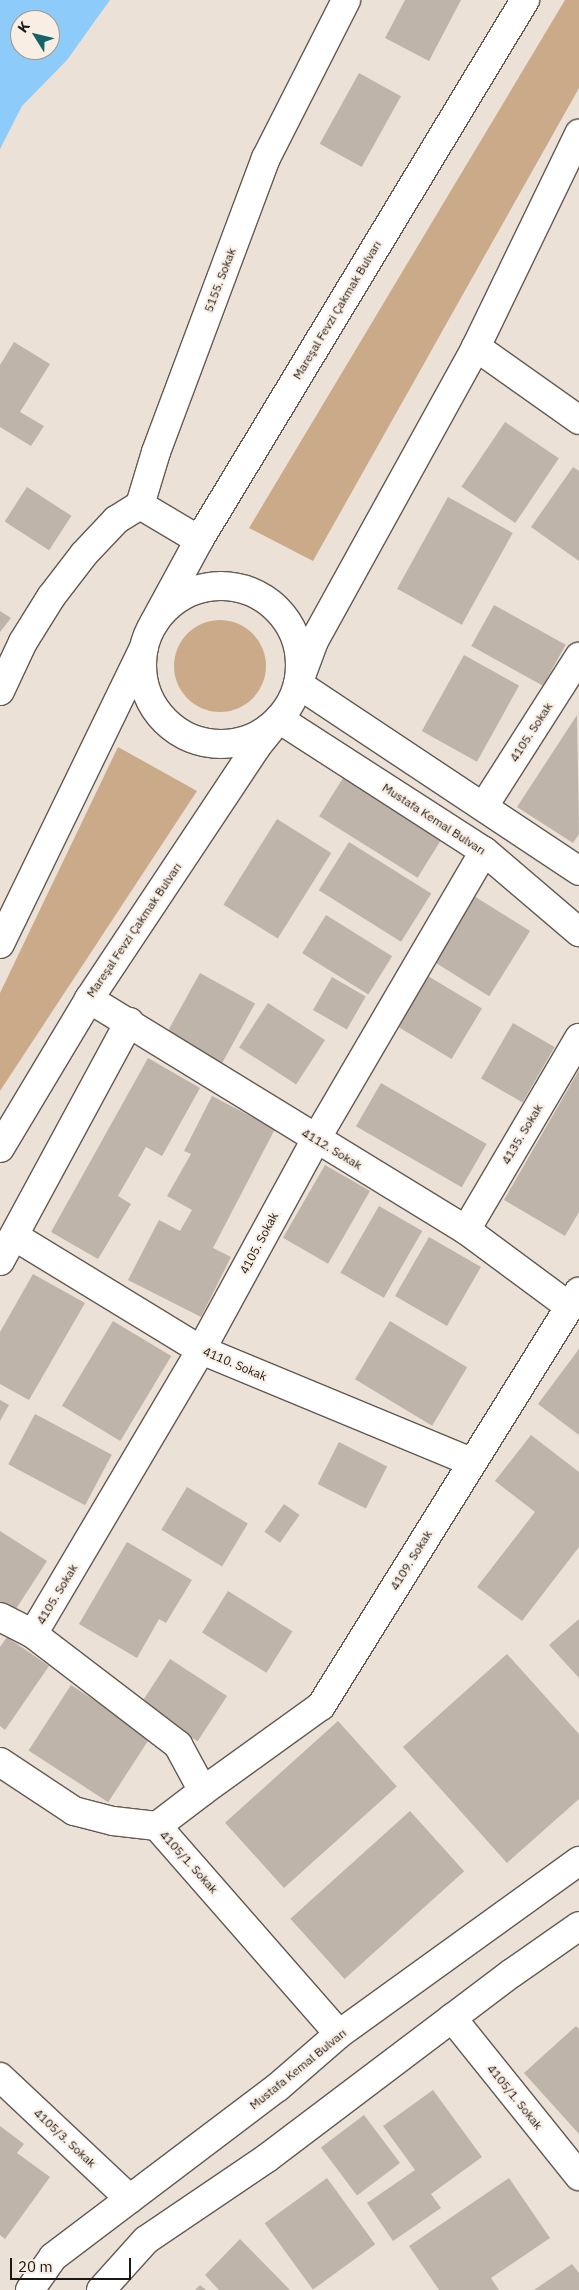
<!DOCTYPE html>
<html>
<head>
<meta charset="utf-8">
<style>
	body { margin:0 }
	#map { position:relative; width:579px; height:2290px; overflow:hidden; background:#ebe1d7; font-family:"IBM Plex Sans",sans-serif }
	div>[style] { position:absolute }
	[style*='--x'] { left:calc(var(--x)*1px); top:calc(var(--y)*1px); width:calc(var(--w)*1px); rotate:calc(var(--a)*1deg) }
	.green>* { inset:0; background:#cbaa8a }
	.round { border-radius:50% }
	.water>* { inset:0; background:#8dcbfa }
	.building>* { inset:0; background:#beb4aa; transform-origin:0 0 }
	.roads { filter:drop-shadow(1px 0 #635a52) drop-shadow(-1px 0 #635a52) drop-shadow(0 1px #635a52) drop-shadow(0 -1px #635a52) }
	.minor>* { height:28px; margin:-14px; padding:0 14px; transform-origin:14px; border-radius:14px; background:#fff }
	.major>* { height:28px; margin:-14px; padding:0 14px; transform-origin:14px; border-radius:14px; background:#fff }
	.major>.ring { margin:-14px; padding:0; box-sizing:content-box; background:none; border:28px solid #fff; border-radius:50% }
	.highway>* { height:28px; margin:-14px; padding:0 14px; transform-origin:14px; border-radius:14px; background:#fff }
	span { translate:-50% -50%; white-space:nowrap; text-align:center; line-height:1.15; -webkit-text-stroke:4px #f9eee4; paint-order:stroke }
	.street-label { font-size:12px; color:#1b1714 }
	.north { position:absolute; left:10px; top:10px; width:50px; height:50px; box-sizing:border-box; background:#f9eee4; border:1px solid #a09891; border-radius:50%; rotate:306deg; font-size:14px; font-weight:700; line-height:20px; text-align:center; color:#1b1714 }
	.north::after { content:''; display:block; margin:auto; width:18px; height:22px; background:#14636a; clip-path:polygon(50% 0,100% 100%,50% 72%,0 100%) }
	.scale { position:absolute; left:10px; top:2258px; width:121px; height:22px; box-sizing:border-box; border:2px solid #1b1714; border-top:0; padding-left:6px; font-size:15px; line-height:18px; white-space:nowrap; color:#1b1714; -webkit-text-stroke:4px #f9eee4; paint-order:stroke }
</style>
</head>
<body>
<div id="map">
	<div class="green">
		<i style="clip-path:polygon(565px 0,579px 0,579px 88px,313px 561px,249px 528px)"></i>
		<i class="round" style="left:174px;top:620px;width:92px;height:92px"></i>
		<i style="clip-path:polygon(118px 747px,197px 791px,0 1091px,0 993px)"></i>
	</div>
	<div class="water">
		<i style="clip-path:polygon(evenodd,0 0,110px 0,67px 60px,22px 106px,0 149px,0 0,20px 20px,50px 20px,50px 50px,20px 50px,20px 20px)"></i>
	</div>
	<div class="building">
		<i style="clip-path:polygon(405px 0,461px 0,429px 61px,385px 38px)"></i>
		<i style="left:359px;top:73px;width:48px;height:81px;rotate:29deg"></i>
		<i style="clip-path:polygon(14px 342px,50px 364px,20px 412px,44px 426px,31px 446px,0 427px,0 365px)"></i>
		<i style="left:505px;top:422px;width:65px;height:78px;rotate:34deg"></i>
		<i style="clip-path:polygon(573px 467px,579px 471px,579px 561px,531px 527px)"></i>
		<i style="left:27px;top:487px;width:53px;height:41px;rotate:33deg"></i>
		<i style="left:448px;top:497px;width:74px;height:105px;rotate:29deg"></i>
		<i style="left:494px;top:605px;width:82px;height:47px;rotate:29deg"></i>
		<i style="clip-path:polygon(0 611px,11px 618px,0 632px)"></i>
		<i style="left:464px;top:655px;width:63px;height:87px;rotate:29deg"></i>
		<i style="clip-path:polygon(577px 715px,579px 834px,573px 843px,517px 807px)"></i>
		<i style="left:343px;top:778px;width:116px;height:45px;rotate:32deg"></i>
		<i style="left:277px;top:819px;width:64px;height:101px;rotate:32deg"></i>
		<i style="left:349px;top:842px;width:97px;height:57px;rotate:32deg"></i>
		<i style="left:474px;top:896px;width:66px;height:77px;rotate:32deg"></i>
		<i style="left:326px;top:915px;width:78px;height:45px;rotate:32deg"></i>
		<i style="left:200px;top:973px;width:63px;height:70px;rotate:29deg"></i>
		<i style="left:428px;top:976px;width:63px;height:59px;rotate:31deg"></i>
		<i style="left:332px;top:977px;width:39px;height:38px;rotate:30deg"></i>
		<i style="left:268px;top:1003px;width:68px;height:53px;rotate:33deg"></i>
		<i style="left:513px;top:1023px;width:48px;height:64px;rotate:30deg"></i>
		<i style="clip-path:polygon(148px 1058px,200px 1088px,162px 1156px,146px 1147px,118px 1196px,131px 1204px,98px 1259px,51px 1232px)"></i>
		<i style="clip-path:polygon(579px 1070px,579px 1212px,565px 1236px,504px 1200px)"></i>
		<i style="left:381px;top:1083px;width:122px;height:50px;rotate:30deg"></i>
		<i style="clip-path:polygon(212px 1096px,275px 1129px,213px 1248px,231px 1257px,201px 1317px,128px 1280px,159px 1220px,180px 1231px,192px 1210px,167px 1196px,191px 1154px,184px 1151px)"></i>
		<i style="left:325px;top:1165px;width:52px;height:84px;rotate:30deg"></i>
		<i style="left:379px;top:1206px;width:50px;height:77px;rotate:30deg"></i>
		<i style="left:429px;top:1237px;width:60px;height:68px;rotate:30deg"></i>
		<i style="clip-path:polygon(33px 1274px,85px 1303px,29px 1400px,0 1384px,0 1332px)"></i>
		<i style="left:113px;top:1321px;width:68px;height:99px;rotate:31deg"></i>
		<i style="left:390px;top:1321px;width:90px;height:68px;rotate:31deg"></i>
		<i style="clip-path:polygon(579px 1349px,579px 1435px,538px 1404px)"></i>
		<i style="clip-path:polygon(0 1400px,9px 1405px,0 1421px)"></i>
		<i style="left:35px;top:1414px;width:87px;height:57px;rotate:28deg"></i>
		<i style="clip-path:polygon(531px 1435px,579px 1472px,579px 1547px,522px 1621px,477px 1587px,535px 1512px,495px 1481px)"></i>
		<i style="left:339px;top:1442px;width:54px;height:47px;rotate:27deg"></i>
		<i style="left:187px;top:1487px;width:71px;height:50px;rotate:31deg"></i>
		<i style="left:284px;top:1504px;width:19px;height:34px;rotate:35deg"></i>
		<i style="clip-path:polygon(0 1531px,47px 1561px,14px 1612px,0 1603px)"></i>
		<i style="clip-path:polygon(127px 1542px,192px 1580px,166px 1623px,159px 1619px,137px 1658px,79px 1624px)"></i>
		<i style="left:228px;top:1591px;width:76px;height:49px;rotate:32deg"></i>
		<i style="clip-path:polygon(579px 1619px,579px 1678px,549px 1645px)"></i>
		<i style="clip-path:polygon(7px 1637px,49px 1666px,5px 1730px,0 1726px,0 1647px)"></i>
		<i style="clip-path:polygon(507px 1654px,579px 1734px,579px 1799px,507px 1863px,403px 1747px)"></i>
		<i style="left:170px;top:1659px;width:68px;height:54px;rotate:33deg"></i>
		<i style="left:71px;top:1685px;width:95px;height:78px;rotate:33deg"></i>
		<i style="left:338px;top:1721px;width:88px;height:152px;rotate:48deg"></i>
		<i style="left:410px;top:1811px;width:81px;height:161px;rotate:48deg"></i>
		<i style="clip-path:polygon(576px 2026px,579px 2029px,579px 2134px,524px 2073px)"></i>
		<i style="clip-path:polygon(433px 2090px,482px 2157px,431px 2194px,441px 2208px,393px 2241px,367px 2203px,415px 2170px,383px 2126px)"></i>
		<i style="left:364px;top:2115px;width:60px;height:54px;rotate:53deg"></i>
		<i style="clip-path:polygon(0 2126px,24px 2144px,17px 2153px,50px 2177px,5px 2239px,0 2235px)"></i>
		<i style="left:327px;top:2178px;width:82px;height:77px;rotate:54deg"></i>
		<i style="clip-path:polygon(509px 2178px,550px 2238px,491px 2278px,499px 2290px,439px 2290px,409px 2246px)"></i>
		<i style="clip-path:polygon(240px 2239px,290px 2290px,219px 2290px,205px 2275px)"></i>
		<i style="clip-path:polygon(572px 2264px,579px 2273px,579px 2290px,534px 2290px)"></i>
		<i style="clip-path:polygon(200px 2285px,206px 2290px,195px 2290px)"></i>
	</div>
	<div class="roads">
		<div class="minor">
			<i style="--x:476;--y:347;--w:126;--a:35.3"></i>
			<i style="--x:199;--y:540;--w:69;--a:-149.3"></i>
			<i style="--x:140;--y:505;--w:55;--a:-73.2"></i>
			<i style="--x:156;--y:452;--w:314;--a:-69.5"></i>
			<i style="--x:266;--y:158;--w:177;--a:-63.1"></i>
			<i style="--x:0;--y:691;--w:54;--a:-64.9"></i>
			<i style="--x:23;--y:642;--w:53;--a:-58.1"></i>
			<i style="--x:51;--y:597;--w:54;--a:-52.5"></i>
			<i style="--x:84;--y:554;--w:47;--a:-46.7"></i>
			<i style="--x:116;--y:520;--w:28;--a:-32"></i>
			<i style="--x:484;--y:806;--w:177;--a:-57.5"></i>
			<i style="--x:89;--y:999;--w:442;--a:31.5"></i>
			<i style="--x:466;--y:1230;--w:129;--a:36.5"></i>
			<i style="--x:466;--y:1230;--w:223;--a:-59.5"></i>
			<i style="--x:14;--y:1236;--w:219;--a:31.4"></i>
			<i style="--x:201;--y:1350;--w:292;--a:22.5"></i>
			<i style="--x:0;--y:1261;--w:272;--a:-61.6"></i>
			<i style="--x:0;--y:1617;--w:37;--a:27"></i>
			<i style="--x:33;--y:1634;--w:183;--a:37.4"></i>
			<i style="--x:178;--y:1745;--w:52;--a:61.5"></i>
			<i style="--x:203;--y:1791;--w:58;--a:142.7"></i>
			<i style="--x:157;--y:1826;--w:276;--a:48.8"></i>
			<i style="--x:33;--y:1634;--w:330;--a:-59.4"></i>
			<i style="--x:201;--y:1350;--w:240;--a:-61.4"></i>
			<i style="--x:316;--y:1139;--w:333;--a:-59.7"></i>
			<i style="--x:0;--y:1762;--w:89;--a:33.5"></i>
			<i style="--x:74;--y:1811;--w:40;--a:14.4"></i>
			<i style="--x:113;--y:1821;--w:44;--a:6.5"></i>
			<i style="--x:203;--y:1791;--w:145;--a:-35.8"></i>
			<i style="--x:321;--y:1706;--w:488;--a:-58.1"></i>
			<i style="--x:452;--y:2018;--w:203;--a:51.2"></i>
			<i style="--x:0;--y:2077;--w:178;--a:43.2"></i>
			<i style="--x:30;--y:2290;--w:40;--a:-55.1"></i>
			<i style="--x:53;--y:2257;--w:282;--a:-37.1"></i>
			<i style="--x:278;--y:2087;--w:81;--a:-41"></i>
			<i style="--x:339;--y:2034;--w:296;--a:-35.8"></i>
			<i style="--x:101;--y:2290;--w:67;--a:-48"></i>
			<i style="--x:146;--y:2240;--w:146;--a:-34.1"></i>
			<i style="--x:267;--y:2158;--w:307;--a:-37.1"></i>
			<i style="--x:512;--y:1973;--w:82;--a:-35"></i>
		</div>
		<div class="major">
			<i class="ring" style="left:142px;top:586px;width:130px;height:130px"></i>
			<i style="--x:298;--y:684;--w:338;--a:33.6"></i>
			<i style="--x:279;--y:719;--w:244;--a:32.8"></i>
			<i style="--x:484;--y:851;--w:125;--a:40.5"></i>
		</div>
		<div class="highway">
			<i style="--x:154;--y:623;--w:94;--a:-61.5"></i>
			<i style="--x:199;--y:540;--w:631;--a:-58.88"></i>
			<i style="--x:298;--y:684;--w:46;--a:-69.6"></i>
			<i style="--x:314;--y:641;--w:336;--a:-61.1"></i>
			<i style="--x:476;--y:347;--w:237;--a:-64.2"></i>
			<i style="--x:0;--y:944;--w:329;--a:-64.1"></i>
			<i style="--x:0;--y:1148;--w:174;--a:-59.1"></i>
			<i style="--x:89;--y:999;--w:304;--a:-56.4"></i>
			<i style="--x:257;--y:746;--w:35;--a:-51"></i>
		</div>
	</div>
	<div class="street-label">
		<span style="left:220px;top:280px;rotate:-69deg">5155. Sokak</span>
		<span style="left:337px;top:310px;rotate:-59deg">Mareşal Fevzi Çakmak Bulvarı</span>
		<span style="left:531px;top:732px;rotate:-57deg">4105. Sokak</span>
		<span style="left:434px;top:819px;rotate:33deg">Mustafa Kemal Bulvarı</span>
		<span style="left:134px;top:930px;rotate:-56deg">Mareşal Fevzi Çakmak Bulvarı</span>
		<span style="left:522px;top:1134px;rotate:-59deg">4135. Sokak</span>
		<span style="left:332px;top:1149px;rotate:31deg">4112. Sokak</span>
		<span style="left:259px;top:1243px;rotate:-62deg">4105. Sokak</span>
		<span style="left:235px;top:1364px;rotate:23deg">4110. Sokak</span>
		<span style="left:411px;top:1560px;rotate:-58deg">4109. Sokak</span>
		<span style="left:57px;top:1594px;rotate:-59deg">4105. Sokak</span>
		<span style="left:189px;top:1862px;rotate:48deg">4105/1. Sokak</span>
		<span style="left:298px;top:2069px;rotate:-39deg">Mustafa Kemal Bulvarı</span>
		<span style="left:515px;top:2097px;rotate:51deg">4105/1. Sokak</span>
		<span style="left:65px;top:2138px;rotate:43deg">4105/3. Sokak</span>
	</div>
	<div class="north">K</div>
	<div class="scale">20 m</div>
</div>
</body>
</html>
